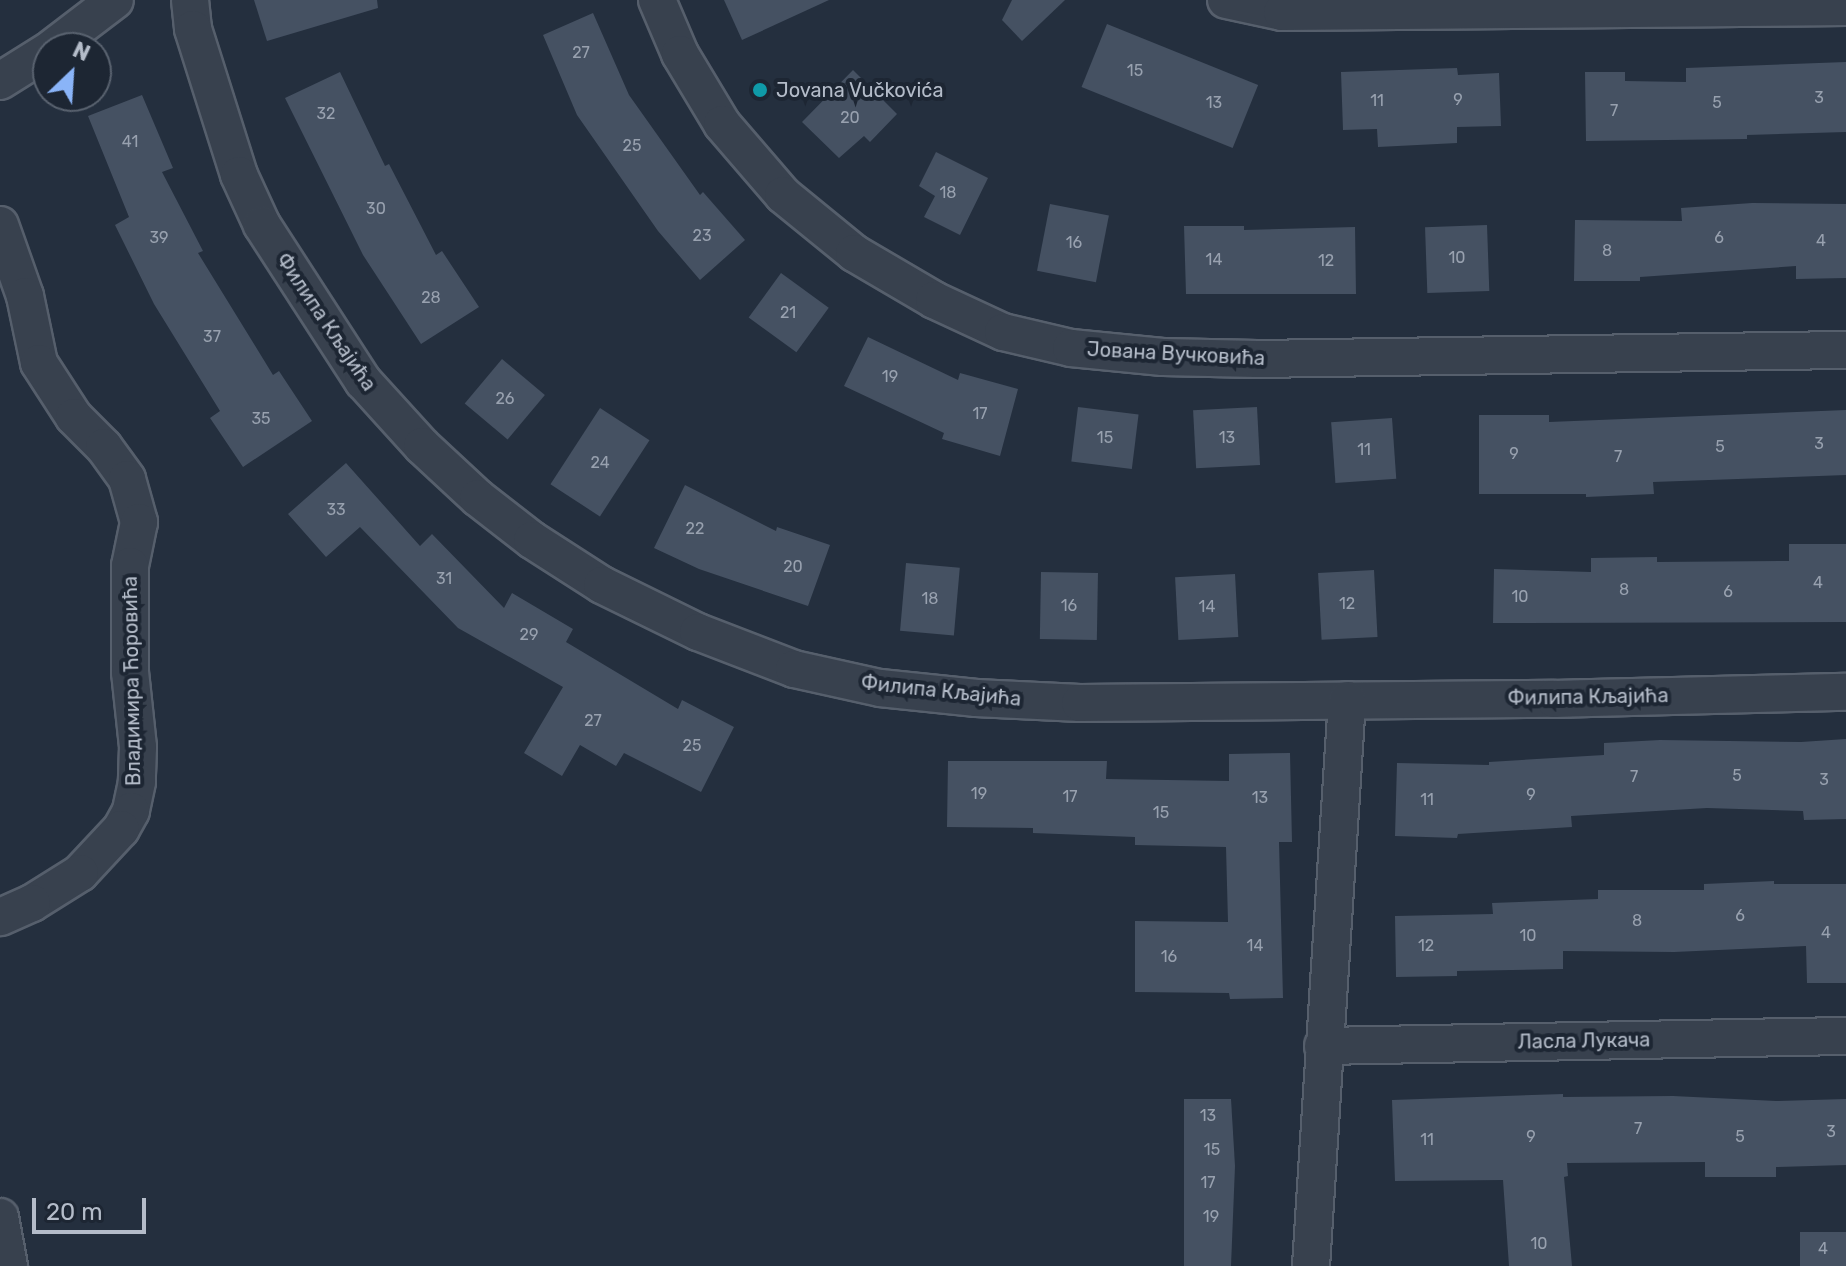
<!DOCTYPE html>
<html>
<head>
<meta charset="utf-8">
<style>
	body { margin:0 }
	#map { position:relative; width:1846px; height:1266px; overflow:hidden; background:#242f3e; font-family:Rubik,sans-serif }
	div>[style] { position:absolute }
	[style*='--x'] { left:calc(var(--x)*1px); top:calc(var(--y)*1px); width:calc(var(--w)*1px); rotate:calc(var(--a)*1deg) }
	.building>* { inset:0; background:#455162; transform-origin:0 0 }
	.roads { filter:drop-shadow(2px 0 #565f6c) drop-shadow(-2px 0 #565f6c) drop-shadow(0 2px #565f6c) drop-shadow(0 -2px #565f6c) }
	.minor>* { height:36px; margin:-18px; padding:0 18px; transform-origin:18px; border-radius:18px; background:#38414e }
	.dots>* { width:22px; height:22px; translate:-50% -50%; box-sizing:border-box; border:4px solid #1d2633; border-radius:50% }
	span { translate:-50% -50%; white-space:nowrap; text-align:center; line-height:1.15; -webkit-text-stroke:8px #1d2633; paint-order:stroke }
	.number-label { font-size:16px; color:#98a1af }
	.number-label span { -webkit-text-stroke-width:0 }
	.poi-label { font-size:20px; color:#b4bcc9 }
	.left { translate:0 -50%; text-align:left }
	.street-label { font-size:20px; color:#b4bcc9 }
	.north { position:absolute; left:32px; top:32px; width:80px; height:80px; box-sizing:border-box; background:#1d2633; border:2px solid #59626f; border-radius:50%; rotate:25deg; font-size:22px; font-weight:700; line-height:32px; text-align:center; color:#b4bcc9 }
	.north::after { content:''; display:block; margin:auto; width:28px; height:36px; background:#8ab4f8; clip-path:polygon(50% 0,100% 100%,50% 72%,0 100%) }
	.scale { position:absolute; left:32px; top:1198px; width:114px; height:36px; box-sizing:border-box; border:4px solid #b4bcc9; border-top:0; padding-left:10px; font-size:24px; line-height:28px; white-space:nowrap; color:#b4bcc9; -webkit-text-stroke:6px #1d2633; paint-order:stroke }
</style>
</head>
<body>
<div id="map">
	<div class="building">
		<i style="clip-path:polygon(254px 0,377px 0,378px 8px,267px 41px)"></i>
		<i style="clip-path:polygon(724px 0,829px 0,742px 40px)"></i>
		<i style="clip-path:polygon(1012px 0,1065px 0,1022px 41px,1002px 20px)"></i>
		<i style="clip-path:polygon(593px 13px,629px 95px,700px 195px,703px 192px,745px 240px,700px 280px,658px 231px,577px 115px,543px 35px)"></i>
		<i style="left:1107px;top:24px;width:163px;height:68px;rotate:22deg"></i>
		<i style="clip-path:polygon(1846px 62px,1846px 132px,1747px 135px,1747px 139px,1586px 141px,1585px 72px,1625px 72px,1625px 81px,1686px 82px,1686px 68px)"></i>
		<i style="clip-path:polygon(1457px 68px,1458px 75px,1499px 73px,1501px 126px,1457px 127px,1457px 143px,1378px 147px,1377px 129px,1343px 130px,1341px 72px)"></i>
		<i style="clip-path:polygon(853px 70px,897px 114px,870px 142px,864px 136px,839px 158px,802px 122px)"></i>
		<i style="clip-path:polygon(340px 72px,385px 166px,389px 164px,436px 255px,442px 251px,479px 307px,421px 344px,363px 255px,285px 98px)"></i>
		<i style="clip-path:polygon(142px 95px,173px 168px,162px 172px,203px 251px,198px 253px,273px 375px,279px 371px,312px 421px,243px 467px,210px 418px,220px 411px,154px 304px,115px 225px,129px 217px,88px 116px)"></i>
		<i style="clip-path:polygon(936px 152px,988px 178px,960px 235px,924px 217px,935px 196px,919px 186px)"></i>
		<i style="clip-path:polygon(1752px 203px,1846px 204px,1846px 278px,1796px 279px,1796px 266px,1640px 277px,1640px 281px,1574px 281px,1575px 220px,1682px 221px,1681px 208px)"></i>
		<i style="left:1050px;top:204px;width:60px;height:68px;rotate:11deg"></i>
		<i style="left:1487px;top:225px;width:66px;height:62px;rotate:88deg"></i>
		<i style="clip-path:polygon(1184px 226px,1244px 226px,1244px 230px,1355px 227px,1356px 294px,1186px 294px)"></i>
		<i style="left:781px;top:273px;width:59px;height:55px;rotate:36deg"></i>
		<i style="clip-path:polygon(868px 337px,958px 380px,960px 373px,1018px 389px,1000px 456px,942px 439px,944px 433px,844px 386px)"></i>
		<i style="left:502px;top:359px;width:56px;height:58px;rotate:40deg"></i>
		<i style="left:1078px;top:407px;width:61px;height:55px;rotate:7deg"></i>
		<i style="left:1257px;top:407px;width:58px;height:64px;rotate:87deg"></i>
		<i style="left:600px;top:408px;width:59px;height:91px;rotate:33deg"></i>
		<i style="clip-path:polygon(1846px 410px,1846px 475px,1653px 482px,1654px 494px,1586px 497px,1586px 494px,1479px 494px,1479px 415px,1549px 415px,1549px 422px)"></i>
		<i style="left:1392px;top:418px;width:61px;height:61px;rotate:86deg"></i>
		<i style="clip-path:polygon(346px 463px,420px 546px,432px 534px,504px 608px,512px 593px,573px 629px,566px 642px,678px 709px,682px 700px,734px 727px,701px 792px,624px 753px,616px 766px,580px 745px,562px 776px,524px 753px,563px 687px,458px 628px,360px 527px,326px 557px,288px 514px)"></i>
		<i style="clip-path:polygon(685px 485px,776px 531px,777px 527px,830px 545px,808px 606px,699px 569px,654px 548px)"></i>
		<i style="clip-path:polygon(1789px 544px,1846px 544px,1846px 622px,1493px 623px,1494px 569px,1591px 572px,1591px 558px,1657px 557px,1657px 562px,1789px 561px)"></i>
		<i style="left:906px;top:563px;width:54px;height:68px;rotate:5deg"></i>
		<i style="left:1374px;top:570px;width:67px;height:56px;rotate:87deg"></i>
		<i style="left:1041px;top:572px;width:57px;height:67px;rotate:1deg"></i>
		<i style="left:1235px;top:574px;width:63px;height:60px;rotate:87deg"></i>
		<i style="clip-path:polygon(1846px 739px,1846px 819px,1804px 820px,1803px 811px,1707px 808px,1571px 816px,1572px 827px,1458px 834px,1457px 838px,1395px 836px,1397px 763px,1489px 765px,1489px 762px,1604px 755px,1604px 743px,1660px 740px,1801px 742px)"></i>
		<i style="clip-path:polygon(1290px 753px,1292px 842px,1279px 842px,1283px 998px,1230px 999px,1229px 993px,1135px 992px,1135px 921px,1228px 922px,1226px 847px,1135px 845px,1135px 837px,1033px 833px,1033px 828px,947px 827px,948px 761px,1107px 761px,1106px 779px,1229px 781px,1229px 754px)"></i>
		<i style="clip-path:polygon(1774px 881px,1774px 884px,1846px 884px,1846px 983px,1807px 983px,1806px 946px,1674px 952px,1563px 951px,1563px 969px,1457px 971px,1457px 976px,1396px 977px,1395px 916px,1493px 914px,1492px 903px,1598px 899px,1598px 890px,1704px 890px,1704px 884px)"></i>
		<i style="clip-path:polygon(1563px 1094px,1563px 1097px,1673px 1096px,1776px 1101px,1846px 1099px,1846px 1165px,1776px 1167px,1776px 1177px,1705px 1177px,1705px 1162px,1567px 1163px,1568px 1176px,1564px 1177px,1572px 1266px,1509px 1266px,1503px 1180px,1395px 1181px,1392px 1100px)"></i>
		<i style="clip-path:polygon(1184px 1099px,1231px 1099px,1235px 1166px,1231px 1266px,1184px 1266px)"></i>
		<i style="left:1800px;top:1232px;width:46px;height:34px"></i>
	</div>
	<div class="roads">
		<div class="minor">
			<i style="--x:190;--y:0;--w:29;--a:84"></i>
			<i style="--x:193;--y:29;--w:153;--a:72.5"></i>
			<i style="--x:239;--y:175;--w:55;--a:65.3"></i>
			<i style="--x:262;--y:225;--w:186;--a:57.1"></i>
			<i style="--x:363;--y:381;--w:88;--a:47.8"></i>
			<i style="--x:422;--y:446;--w:76;--a:42.9"></i>
			<i style="--x:478;--y:498;--w:68;--a:37.9"></i>
			<i style="--x:532;--y:540;--w:83;--a:32.7"></i>
			<i style="--x:602;--y:585;--w:107;--a:26.1"></i>
			<i style="--x:698;--y:632;--w:103;--a:21.1"></i>
			<i style="--x:794;--y:669;--w:88;--a:12.5"></i>
			<i style="--x:880;--y:688;--w:97;--a:5.9"></i>
			<i style="--x:976;--y:698;--w:104;--a:2.8"></i>
			<i style="--x:1080;--y:703;--w:474;--a:-0.5"></i>
			<i style="--x:1554;--y:699;--w:292;--a:-1.4"></i>
			<i style="--x:657;--y:0;--w:59;--a:66.9"></i>
			<i style="--x:680;--y:54;--w:82;--a:59"></i>
			<i style="--x:722;--y:124;--w:94;--a:49.3"></i>
			<i style="--x:783;--y:195;--w:92;--a:39.2"></i>
			<i style="--x:854;--y:253;--w:93;--a:30.4"></i>
			<i style="--x:934;--y:300;--w:76;--a:24.9"></i>
			<i style="--x:1003;--y:332;--w:70;--a:13.2"></i>
			<i style="--x:1071;--y:348;--w:92;--a:5.6"></i>
			<i style="--x:1163;--y:357;--w:94;--a:1.2"></i>
			<i style="--x:1257;--y:359;--w:589;--a:-0.88"></i>
			<i style="--x:1226;--y:0;--w:57;--a:12.1"></i>
			<i style="--x:1282;--y:12;--w:564;--a:-0.51"></i>
			<i style="--x:52;--y:48;--w:79;--a:-37.3"></i>
			<i style="--x:0;--y:81;--w:57;--a:-32"></i>
			<i style="--x:0;--y:225;--w:75;--a:70.6"></i>
			<i style="--x:25;--y:296;--w:68;--a:78.2"></i>
			<i style="--x:39;--y:363;--w:64;--a:57.1"></i>
			<i style="--x:74;--y:417;--w:42;--a:45"></i>
			<i style="--x:104;--y:447;--w:39;--a:54"></i>
			<i style="--x:127;--y:479;--w:45;--a:74.4"></i>
			<i style="--x:139;--y:522;--w:45;--a:101.6"></i>
			<i style="--x:130;--y:566;--w:106;--a:90"></i>
			<i style="--x:130;--y:672;--w:75;--a:83.9"></i>
			<i style="--x:138;--y:747;--w:35;--a:92"></i>
			<i style="--x:137;--y:782;--w:30;--a:102"></i>
			<i style="--x:131;--y:811;--w:21;--a:119"></i>
			<i style="--x:121;--y:829;--w:60;--a:133"></i>
			<i style="--x:80;--y:873;--w:57;--a:148"></i>
			<i style="--x:32;--y:903;--w:35;--a:156"></i>
			<i style="--x:1323;--y:1046;--w:523;--a:-1.1"></i>
			<i style="--x:0;--y:1217;--w:50;--a:79.6"></i>
			<i style="--x:1311;--y:1266;--w:567;--a:-86.36"></i>
		</div>
	</div>
	<div class="dots">
		<i style="left:760px;top:90px;background:#0f9aa8"></i>
	</div>
	<div class="number-label">
		<span style="left:581px;top:53px">27</span>
		<span style="left:1135px;top:71px">15</span>
		<span style="left:1819px;top:98px">3</span>
		<span style="left:1458px;top:100px">9</span>
		<span style="left:1377px;top:101px">11</span>
		<span style="left:1214px;top:103px">13</span>
		<span style="left:1717px;top:103px">5</span>
		<span style="left:1614px;top:111px">7</span>
		<span style="left:326px;top:114px">32</span>
		<span style="left:850px;top:118px">20</span>
		<span style="left:130px;top:142px">41</span>
		<span style="left:632px;top:146px">25</span>
		<span style="left:948px;top:193px">18</span>
		<span style="left:376px;top:209px">30</span>
		<span style="left:702px;top:236px">23</span>
		<span style="left:159px;top:238px">39</span>
		<span style="left:1719px;top:238px">6</span>
		<span style="left:1821px;top:241px">4</span>
		<span style="left:1074px;top:243px">16</span>
		<span style="left:1607px;top:251px">8</span>
		<span style="left:1457px;top:258px">10</span>
		<span style="left:1214px;top:260px">14</span>
		<span style="left:1326px;top:261px">12</span>
		<span style="left:431px;top:298px">28</span>
		<span style="left:788px;top:313px">21</span>
		<span style="left:212px;top:337px">37</span>
		<span style="left:890px;top:377px">19</span>
		<span style="left:505px;top:399px">26</span>
		<span style="left:980px;top:414px">17</span>
		<span style="left:261px;top:419px">35</span>
		<span style="left:1105px;top:438px">15</span>
		<span style="left:1227px;top:438px">13</span>
		<span style="left:1819px;top:444px">3</span>
		<span style="left:1720px;top:447px">5</span>
		<span style="left:1364px;top:450px">11</span>
		<span style="left:1514px;top:454px">9</span>
		<span style="left:1618px;top:457px">7</span>
		<span style="left:600px;top:463px">24</span>
		<span style="left:336px;top:510px">33</span>
		<span style="left:695px;top:529px">22</span>
		<span style="left:793px;top:567px">20</span>
		<span style="left:444px;top:579px">31</span>
		<span style="left:1818px;top:583px">4</span>
		<span style="left:1624px;top:590px">8</span>
		<span style="left:1728px;top:592px">6</span>
		<span style="left:1520px;top:597px">10</span>
		<span style="left:930px;top:599px">18</span>
		<span style="left:1347px;top:604px">12</span>
		<span style="left:1069px;top:606px">16</span>
		<span style="left:1207px;top:607px">14</span>
		<span style="left:529px;top:635px">29</span>
		<span style="left:593px;top:721px">27</span>
		<span style="left:692px;top:746px">25</span>
		<span style="left:1737px;top:776px">5</span>
		<span style="left:1634px;top:777px">7</span>
		<span style="left:1824px;top:780px">3</span>
		<span style="left:979px;top:794px">19</span>
		<span style="left:1531px;top:795px">9</span>
		<span style="left:1070px;top:797px">17</span>
		<span style="left:1260px;top:798px">13</span>
		<span style="left:1427px;top:800px">11</span>
		<span style="left:1161px;top:813px">15</span>
		<span style="left:1740px;top:916px">6</span>
		<span style="left:1637px;top:921px">8</span>
		<span style="left:1826px;top:933px">4</span>
		<span style="left:1528px;top:936px">10</span>
		<span style="left:1255px;top:946px">14</span>
		<span style="left:1426px;top:946px">12</span>
		<span style="left:1169px;top:957px">16</span>
		<span style="left:1208px;top:1116px">13</span>
		<span style="left:1638px;top:1129px">7</span>
		<span style="left:1831px;top:1132px">3</span>
		<span style="left:1531px;top:1137px">9</span>
		<span style="left:1740px;top:1137px">5</span>
		<span style="left:1427px;top:1140px">11</span>
		<span style="left:1212px;top:1150px">15</span>
		<span style="left:1208px;top:1183px">17</span>
		<span style="left:1211px;top:1217px">19</span>
		<span style="left:1539px;top:1244px">10</span>
		<span style="left:1823px;top:1249px">4</span>
	</div>
	<div class="poi-label">
		<span class="left" style="left:776px;top:90px">Jovana Vučkovića</span>
	</div>
	<div class="street-label">
		<span style="left:326px;top:322px;rotate:56deg">Филипа Кљајића</span>
		<span style="left:1176px;top:354px;rotate:3deg">Јована Вучковића</span>
		<span style="left:132px;top:681px;rotate:-91deg">Владимира Ћоровића</span>
		<span style="left:941px;top:691px;rotate:6deg">Филипа Кљајића</span>
		<span style="left:1588px;top:697px;rotate:-1deg">Филипа Кљајића</span>
		<span style="left:1584px;top:1041px;rotate:-1deg">Ласла Лукача</span>
	</div>
	<div class="north">N</div>
	<div class="scale">20 m</div>
</div>
</body>
</html>
